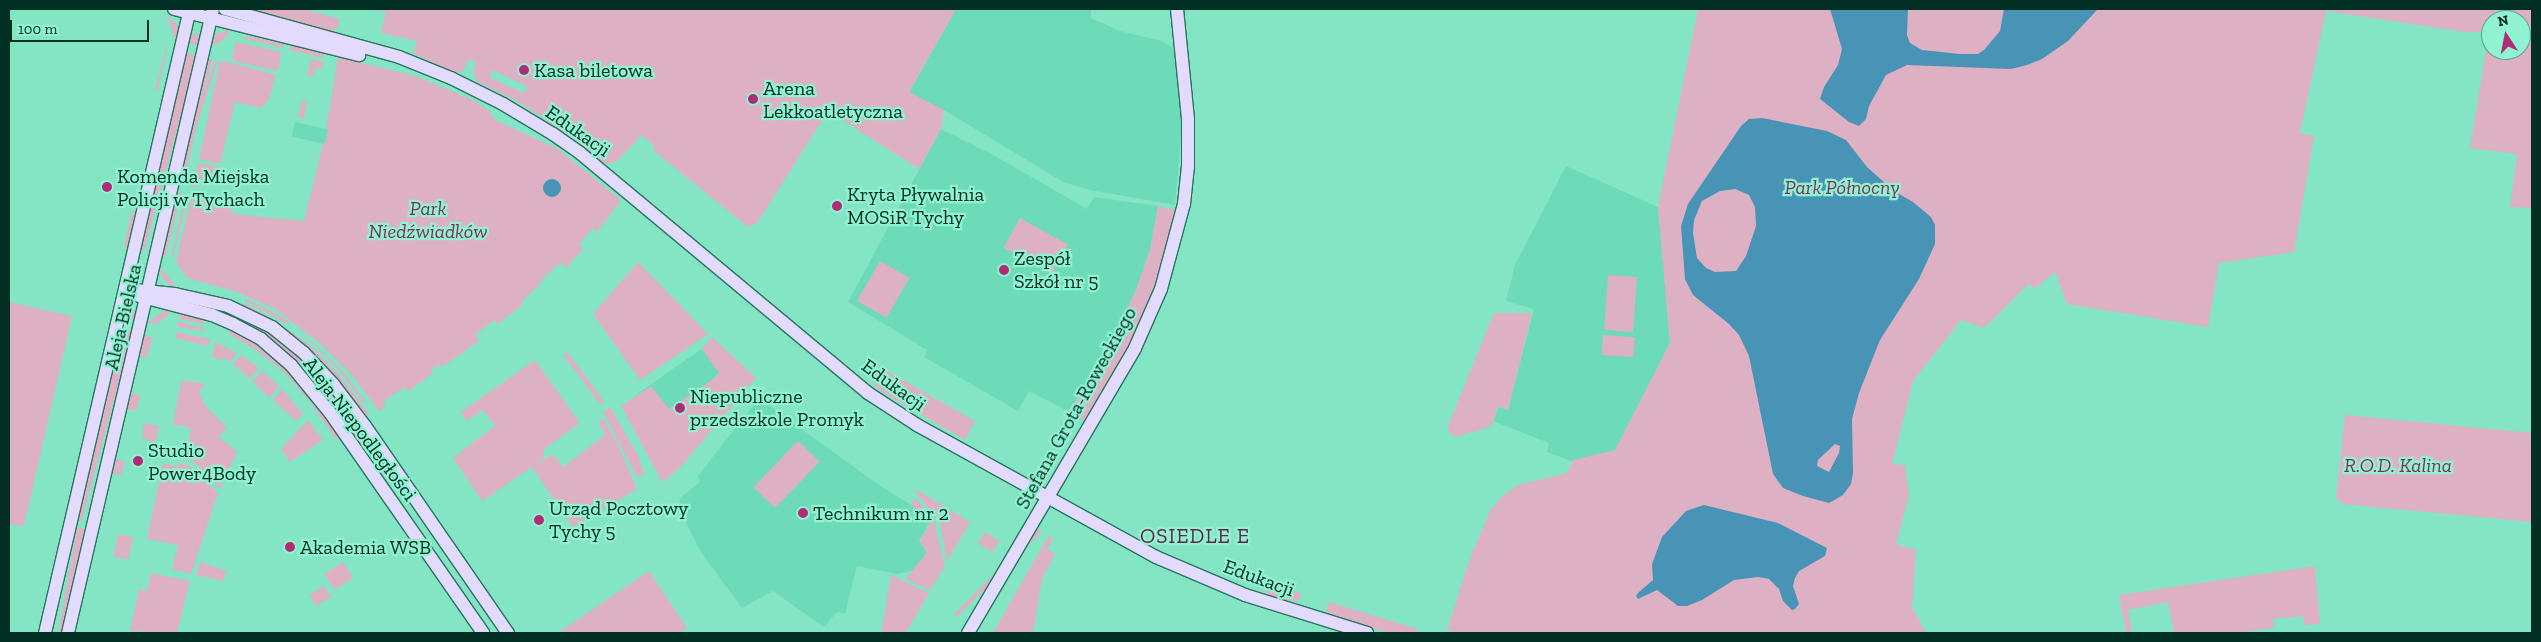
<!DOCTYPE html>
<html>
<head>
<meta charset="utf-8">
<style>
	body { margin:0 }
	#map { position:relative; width:2541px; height:642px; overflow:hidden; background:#84e5c5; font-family:"Zilla Slab",serif }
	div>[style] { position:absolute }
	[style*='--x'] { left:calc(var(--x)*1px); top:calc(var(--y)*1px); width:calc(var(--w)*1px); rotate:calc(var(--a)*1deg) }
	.built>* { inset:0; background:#6ddbb8; transform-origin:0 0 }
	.green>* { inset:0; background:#deb0c4; transform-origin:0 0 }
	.water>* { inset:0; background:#4894b7 }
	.round { border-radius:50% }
	.roads { filter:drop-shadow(1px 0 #27745e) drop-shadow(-1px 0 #27745e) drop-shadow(0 1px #27745e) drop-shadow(0 -1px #27745e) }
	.secondary>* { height:12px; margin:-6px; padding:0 6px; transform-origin:6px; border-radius:6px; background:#e2dbfe }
	.dots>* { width:14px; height:14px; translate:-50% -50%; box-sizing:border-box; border:2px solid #91f2d2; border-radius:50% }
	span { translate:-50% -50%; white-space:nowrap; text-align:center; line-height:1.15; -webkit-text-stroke:4.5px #91f2d2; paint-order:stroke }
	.poi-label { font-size:20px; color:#022f23 }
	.left { translate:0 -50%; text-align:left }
	.street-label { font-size:20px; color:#022f23 }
	.park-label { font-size:20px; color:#802f5a; font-style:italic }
	.neighbourhood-label { font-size:21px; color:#632345; letter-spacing:1px }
	.frame { position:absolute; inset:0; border:10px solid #022f23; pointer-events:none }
	.north { position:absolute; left:2481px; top:10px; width:50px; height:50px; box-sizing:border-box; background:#91f2d2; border:1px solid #58a48c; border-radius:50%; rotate:349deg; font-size:14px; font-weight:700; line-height:20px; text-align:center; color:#022f23 }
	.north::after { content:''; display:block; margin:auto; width:18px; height:22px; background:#ae2c76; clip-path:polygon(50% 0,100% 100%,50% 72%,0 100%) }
	.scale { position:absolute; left:10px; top:20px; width:139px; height:22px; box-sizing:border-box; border:2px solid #022f23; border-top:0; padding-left:6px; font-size:15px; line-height:18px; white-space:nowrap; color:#022f23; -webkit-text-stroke:4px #91f2d2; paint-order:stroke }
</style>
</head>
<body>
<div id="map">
	<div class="built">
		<i style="clip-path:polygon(956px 9px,1091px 9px,1091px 18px,1120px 31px,1162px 41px,1177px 51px,1183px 115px,1175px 205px,1090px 190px,1063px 182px,944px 110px,909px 93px)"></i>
		<i style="left:295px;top:122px;width:35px;height:15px;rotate:13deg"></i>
		<i style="clip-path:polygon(941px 129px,995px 156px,1087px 209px,1094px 197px,1158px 206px,1150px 250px,1136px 290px,1115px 334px,1069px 412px,1029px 391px,1018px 411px,924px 357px,927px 350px,848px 302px)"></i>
		<i style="clip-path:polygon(1566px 166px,1658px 207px,1670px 343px,1615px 451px,1571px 461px,1547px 452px,1549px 443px,1493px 421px,1499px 407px,1508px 410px,1534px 309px,1506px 301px,1515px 265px)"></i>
		<i style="clip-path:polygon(703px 348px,747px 384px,635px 423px,637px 394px)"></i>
		<i style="clip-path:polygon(759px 398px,879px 485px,932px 518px,919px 541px,927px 553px,912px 571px,897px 574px,857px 566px,845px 614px,837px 612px,824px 627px,773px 591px,742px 608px,701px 552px,679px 509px,680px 498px,700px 482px,698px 476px)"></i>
	</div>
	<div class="green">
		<i style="clip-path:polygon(251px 9px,303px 9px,340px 19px,337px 29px,328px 31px)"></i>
		<i style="clip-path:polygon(evenodd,373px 9px,956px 9px,909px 92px,944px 110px,941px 129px,919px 169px,828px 111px,757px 223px,748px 227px,654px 151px,653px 145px,642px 135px,619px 159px,613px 163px,605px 163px,540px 116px,515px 100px,477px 82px,474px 74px,475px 62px,468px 59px,464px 71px,454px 73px,413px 53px,417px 41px,381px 33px,386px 12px,373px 9px,493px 70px,518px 82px,528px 87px,524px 93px,490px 78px,493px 70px)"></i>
		<i style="clip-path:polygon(evenodd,1698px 9px,2532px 9px,2532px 208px,2510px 207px,2517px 154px,2470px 148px,2489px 32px,2465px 32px,2326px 11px,2300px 133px,2314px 136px,2294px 252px,2219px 263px,2208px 327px,2067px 304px,2055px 272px,2034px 289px,2029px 284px,1984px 328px,1961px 320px,1913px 381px,1892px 464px,1905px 465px,1909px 495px,1896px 544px,1916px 550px,1912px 607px,1926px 633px,1458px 633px,1447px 630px,1469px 561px,1490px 511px,1502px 496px,1518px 485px,1567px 473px,1573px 460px,1615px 450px,1670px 343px,1658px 207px,1698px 9px,2491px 20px,2521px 20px,2521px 50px,2491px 50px,2491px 20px)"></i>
		<i style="clip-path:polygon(167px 16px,176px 23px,179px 29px,178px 40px,175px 39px)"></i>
		<i style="clip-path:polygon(229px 29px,226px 38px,210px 48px,216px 34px)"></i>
		<i style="clip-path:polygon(196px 33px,200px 36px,200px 46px,188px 43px,190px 37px)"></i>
		<i style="clip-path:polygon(249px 36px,284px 44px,283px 48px,241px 38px)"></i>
		<i style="clip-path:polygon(236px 42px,281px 52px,278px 71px,234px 61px,232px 57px)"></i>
		<i style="clip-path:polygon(291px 45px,323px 53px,324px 58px,289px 50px)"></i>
		<i style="clip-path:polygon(166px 48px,167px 49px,157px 93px,155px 89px)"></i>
		<i style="left:186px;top:53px;width:11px;height:203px;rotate:15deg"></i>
		<i style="clip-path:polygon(338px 57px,418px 77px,473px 100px,489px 111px,495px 120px,558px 149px,620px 199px,620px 202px,597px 232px,593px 228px,579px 244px,583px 249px,566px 268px,561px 262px,540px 281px,541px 283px,522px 301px,523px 304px,498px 324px,494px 320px,475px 335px,479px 341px,442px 367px,439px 364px,431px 370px,433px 373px,409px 391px,405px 387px,383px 401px,386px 406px,379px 411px,352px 375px,322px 345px,275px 309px,237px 292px,187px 278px,176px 262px,192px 194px,233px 201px,232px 214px,304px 221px,323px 144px,325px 143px,328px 130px,326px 129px)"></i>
		<i style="clip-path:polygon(207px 58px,212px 60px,183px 185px,180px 185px,179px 181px)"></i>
		<i style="clip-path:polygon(314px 59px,323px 62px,322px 69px,315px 68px,313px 77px,307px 75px,310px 62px)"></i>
		<i style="left:215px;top:60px;width:3px;height:129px;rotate:18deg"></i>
		<i style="clip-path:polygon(224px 61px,276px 75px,269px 99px,261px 108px,235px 102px,220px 164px,199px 159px,220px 62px)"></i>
		<i style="clip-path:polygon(304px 101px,307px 101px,304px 119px,298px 118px,301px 102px)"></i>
		<i style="clip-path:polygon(198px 163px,219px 167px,215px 181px,201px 179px,199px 186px,193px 187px)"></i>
		<i style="clip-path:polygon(178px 192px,181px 193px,166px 256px,162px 256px,176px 194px)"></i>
		<i style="clip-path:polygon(185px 194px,187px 194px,185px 207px,175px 250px,171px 259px)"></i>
		<i style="clip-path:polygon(1158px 206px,1177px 210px,1156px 287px,1131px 342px,1085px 421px,1069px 412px,1115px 334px,1136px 290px,1150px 250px)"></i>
		<i style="clip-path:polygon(139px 210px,130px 249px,124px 247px,131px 214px)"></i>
		<i style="left:1020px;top:218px;width:55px;height:34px;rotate:29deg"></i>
		<i style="left:880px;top:261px;width:34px;height:46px;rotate:30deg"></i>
		<i style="clip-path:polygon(638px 262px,708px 334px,640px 380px,593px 314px)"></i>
		<i style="clip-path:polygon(160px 267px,174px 283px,174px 288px,162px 278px)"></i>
		<i style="left:1608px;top:275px;width:29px;height:55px;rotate:4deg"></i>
		<i style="clip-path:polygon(245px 298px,278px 315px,290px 323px,288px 325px,244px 300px)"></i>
		<i style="clip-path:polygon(183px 301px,231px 313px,259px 325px,294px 350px,337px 397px,330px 403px,299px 365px)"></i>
		<i style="clip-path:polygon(9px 302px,72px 316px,24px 526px,9px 524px)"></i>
		<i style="clip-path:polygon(244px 303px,268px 316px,311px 346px,339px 375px,370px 415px,363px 414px,268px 318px,243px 306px)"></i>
		<i style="clip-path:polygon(131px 308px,137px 311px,136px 320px,125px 317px,126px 311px)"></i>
		<i style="clip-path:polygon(164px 311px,169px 311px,168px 315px,156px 324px,147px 323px)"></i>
		<i style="clip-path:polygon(180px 312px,206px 319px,204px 324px,179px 319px)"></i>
		<i style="clip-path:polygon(1494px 313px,1532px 313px,1508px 410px,1498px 406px,1493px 423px,1487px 428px,1455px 437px,1449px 432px,1448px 426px)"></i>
		<i style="clip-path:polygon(178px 322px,204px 328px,203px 331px,177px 327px)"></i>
		<i style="left:122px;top:328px;width:11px;height:197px;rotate:15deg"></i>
		<i style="clip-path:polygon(297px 328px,339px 367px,366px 401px,363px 402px,337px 368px)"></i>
		<i style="clip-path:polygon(230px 329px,258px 345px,284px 366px,316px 399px,339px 436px,336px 440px,311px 403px,285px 373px,255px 349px,229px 334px)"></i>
		<i style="clip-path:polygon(176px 332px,210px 339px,208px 346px,175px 338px)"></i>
		<i style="left:144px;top:335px;width:9px;height:21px;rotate:18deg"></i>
		<i style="left:1603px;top:335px;width:32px;height:20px;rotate:4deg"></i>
		<i style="clip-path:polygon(712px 337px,756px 378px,678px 470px,662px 482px,621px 406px,651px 386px,669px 409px,712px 380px,719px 373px,702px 349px)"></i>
		<i style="clip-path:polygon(215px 342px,237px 353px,230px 362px,225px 358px,222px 360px,212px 357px)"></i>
		<i style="left:567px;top:352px;width:62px;height:5px;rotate:53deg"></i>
		<i style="clip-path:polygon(241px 355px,259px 368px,250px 379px,233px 364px)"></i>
		<i style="clip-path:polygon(535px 360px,580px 423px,544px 449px,544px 457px,536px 464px,553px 454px,563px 467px,605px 435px,598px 421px,603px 419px,617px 442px,637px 489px,573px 527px,532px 467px,482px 501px,453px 458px,495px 426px,483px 410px,467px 421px,461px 412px)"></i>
		<i style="clip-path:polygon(878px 366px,975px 421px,965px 440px,877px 389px,878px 387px,874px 385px,872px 380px)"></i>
		<i style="left:262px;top:371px;width:23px;height:15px;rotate:41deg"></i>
		<i style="clip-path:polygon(185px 381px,201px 383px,204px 386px,199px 393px,206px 407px,227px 427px,219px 437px,237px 452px,220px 489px,195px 463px,185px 458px,191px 428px,173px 424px,181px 382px)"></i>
		<i style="clip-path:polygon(282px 389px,303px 414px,296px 421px,273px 400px)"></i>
		<i style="left:130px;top:393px;width:10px;height:16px;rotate:11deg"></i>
		<i style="clip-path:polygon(610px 407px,638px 455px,644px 474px,637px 477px,603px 412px)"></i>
		<i style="clip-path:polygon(342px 409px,348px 411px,369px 439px,357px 447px,338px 413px)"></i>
		<i style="clip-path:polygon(2345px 415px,2532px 433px,2532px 522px,2342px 504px,2336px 498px)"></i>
		<i style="clip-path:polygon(308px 420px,323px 440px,290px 462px,281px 449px)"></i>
		<i style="clip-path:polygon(144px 423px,159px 426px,155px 444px,142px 437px)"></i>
		<i style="left:798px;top:441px;width:30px;height:64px;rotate:44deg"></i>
		<i style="left:116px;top:459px;width:9px;height:15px;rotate:13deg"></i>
		<i style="clip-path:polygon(179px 462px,193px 468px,218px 493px,191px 574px,172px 569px,178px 545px,147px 539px,163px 463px,178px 467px)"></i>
		<i style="clip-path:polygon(917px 490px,970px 522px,947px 561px,938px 515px,931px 511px,916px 493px)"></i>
		<i style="clip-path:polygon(915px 498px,931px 515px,935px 517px,935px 525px,945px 566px,930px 590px,905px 579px,927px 553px,920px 541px,933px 518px,911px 505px)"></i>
		<i style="left:77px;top:527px;width:11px;height:109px;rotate:10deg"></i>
		<i style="left:1039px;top:529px;width:4px;height:120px;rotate:45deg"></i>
		<i style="left:985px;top:532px;width:17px;height:13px;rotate:33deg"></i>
		<i style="left:118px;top:534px;width:15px;height:23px;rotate:11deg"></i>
		<i style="clip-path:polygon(1049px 535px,1053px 539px,1047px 549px,1055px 554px,1042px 579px,1033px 633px,993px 633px)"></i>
		<i style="clip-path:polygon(200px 562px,227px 571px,223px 581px,196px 575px)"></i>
		<i style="left:343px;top:562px;width:19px;height:22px;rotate:58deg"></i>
		<i style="clip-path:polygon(2315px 566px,2320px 624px,2304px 625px,2303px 616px,2273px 619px,2274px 628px,2237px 633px,2174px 633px,2168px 602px,2128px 610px,2132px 633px,2126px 633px,2119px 595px)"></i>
		<i style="clip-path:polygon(649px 571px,687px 628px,679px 633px,563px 633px,561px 631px)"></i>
		<i style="clip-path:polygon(151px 573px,190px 581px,177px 633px,130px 631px,139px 589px,147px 591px)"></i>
		<i style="clip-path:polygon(891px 575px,929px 593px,906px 633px,881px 633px)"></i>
		<i style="clip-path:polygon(1269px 583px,1301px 593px,1298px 602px,1270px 596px,1266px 592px)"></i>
		<i style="left:324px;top:586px;width:13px;height:17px;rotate:58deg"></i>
		<i style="clip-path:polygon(1329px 602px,1418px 629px,1416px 633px,1390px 633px,1346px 621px,1326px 612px)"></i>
	</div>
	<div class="water">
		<i style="clip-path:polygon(1830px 9px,1908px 9px,1907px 35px,1910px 43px,1922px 50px,1960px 54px,1978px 54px,1984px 50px,2000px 31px,2004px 9px,2098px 9px,2068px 41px,2042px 59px,2027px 65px,2011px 69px,1907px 65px,1886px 75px,1869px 106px,1866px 119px,1859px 126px,1849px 122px,1820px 99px,1824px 87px,1838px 65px,1842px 49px)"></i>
		<i style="clip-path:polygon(evenodd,1762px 118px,1827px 131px,1846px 140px,1867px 167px,1894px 191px,1913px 202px,1931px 217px,1935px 225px,1935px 244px,1919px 279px,1880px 340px,1859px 393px,1852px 419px,1853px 473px,1851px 484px,1843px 495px,1829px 503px,1803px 496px,1783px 488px,1773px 474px,1749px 356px,1739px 335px,1729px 324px,1693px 295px,1685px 279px,1681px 226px,1688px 204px,1741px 126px,1749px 119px,1762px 118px,1735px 189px,1749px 195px,1755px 207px,1756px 226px,1746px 256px,1736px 271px,1715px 272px,1706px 268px,1697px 258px,1693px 233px,1694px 220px,1702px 201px,1720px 191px,1735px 189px,1762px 118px,1835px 444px,1840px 446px,1839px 453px,1829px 472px,1817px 466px,1818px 460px,1835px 444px)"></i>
		<i class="round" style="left:543px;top:179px;width:18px;height:18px"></i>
		<i style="clip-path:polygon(1704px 505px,1778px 523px,1827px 548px,1825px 556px,1799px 571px,1795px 578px,1793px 586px,1799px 604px,1795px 609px,1792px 610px,1783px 601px,1779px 589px,1769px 579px,1758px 577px,1734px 580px,1702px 600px,1687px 606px,1678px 606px,1657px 590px,1638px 599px,1636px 596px,1639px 592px,1653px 580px,1652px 564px,1662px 537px,1686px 511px)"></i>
	</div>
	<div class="roads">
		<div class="secondary">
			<i style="--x:174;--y:9;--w:191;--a:14"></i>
			<i style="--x:225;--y:9;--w:180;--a:15.4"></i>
			<i style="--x:399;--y:57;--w:56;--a:22"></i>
			<i style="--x:451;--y:78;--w:58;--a:26.6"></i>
			<i style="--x:503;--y:104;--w:58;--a:31"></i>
			<i style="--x:553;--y:134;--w:33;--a:35"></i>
			<i style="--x:580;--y:153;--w:375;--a:39.8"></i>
			<i style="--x:868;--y:393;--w:59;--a:33.1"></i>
			<i style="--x:917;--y:425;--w:273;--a:28.9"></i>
			<i style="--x:1156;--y:557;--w:97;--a:23.1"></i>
			<i style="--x:1245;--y:595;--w:128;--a:17.3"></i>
			<i style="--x:125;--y:289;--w:50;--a:5.7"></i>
			<i style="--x:175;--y:294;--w:54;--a:12.8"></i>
			<i style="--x:228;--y:306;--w:49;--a:25.5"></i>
			<i style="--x:272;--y:327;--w:41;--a:39.1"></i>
			<i style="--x:304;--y:353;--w:42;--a:46.9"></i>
			<i style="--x:333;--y:384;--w:53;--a:52.7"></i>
			<i style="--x:365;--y:426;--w:252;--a:55.4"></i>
			<i style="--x:139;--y:296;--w:75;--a:14.6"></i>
			<i style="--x:212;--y:315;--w:23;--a:23"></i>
			<i style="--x:233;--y:324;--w:32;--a:28"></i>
			<i style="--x:261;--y:339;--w:40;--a:41"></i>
			<i style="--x:291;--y:365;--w:63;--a:50.8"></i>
			<i style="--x:331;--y:414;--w:267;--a:55.2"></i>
			<i style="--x:45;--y:633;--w:641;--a:-76.92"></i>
			<i style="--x:68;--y:633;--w:641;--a:-76.92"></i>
			<i style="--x:968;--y:633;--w:330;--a:-59.6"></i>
			<i style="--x:1135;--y:348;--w:64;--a:-66.2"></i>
			<i style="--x:1161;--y:289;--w:88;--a:-74.9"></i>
			<i style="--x:1184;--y:204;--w:37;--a:-84"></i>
			<i style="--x:1188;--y:167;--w:48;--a:-90"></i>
			<i style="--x:1188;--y:119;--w:111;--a:-95.7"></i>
		</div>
	</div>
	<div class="dots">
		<i style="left:524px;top:70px;background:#ae2c76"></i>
		<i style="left:753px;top:99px;background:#ae2c76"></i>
		<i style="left:107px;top:187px;background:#ae2c76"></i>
		<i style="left:837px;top:206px;background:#ae2c76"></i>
		<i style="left:1004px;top:270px;background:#ae2c76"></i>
		<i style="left:680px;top:408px;background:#ae2c76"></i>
		<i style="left:138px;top:461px;background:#ae2c76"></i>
		<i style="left:803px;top:513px;background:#ae2c76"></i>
		<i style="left:539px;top:520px;background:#ae2c76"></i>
		<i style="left:290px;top:547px;background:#ae2c76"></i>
	</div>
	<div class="poi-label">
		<span class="left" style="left:534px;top:70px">Kasa biletowa</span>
		<span class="left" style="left:763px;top:100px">Arena<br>Lekkoatletyczna</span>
		<span class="left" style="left:117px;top:188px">Komenda Miejska<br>Policji w Tychach</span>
		<span class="left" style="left:847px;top:206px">Kryta Pływalnia<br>MOSiR Tychy</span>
		<span class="left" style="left:1014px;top:270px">Zespół<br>Szkół nr 5</span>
		<span class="left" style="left:690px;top:408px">Niepubliczne<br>przedszkole Promyk</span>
		<span class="left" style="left:148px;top:462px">Studio<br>Power4Body</span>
		<span class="left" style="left:549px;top:520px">Urząd Pocztowy<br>Tychy 5</span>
		<span class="left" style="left:813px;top:513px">Technikum nr 2</span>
		<span class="left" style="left:300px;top:547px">Akademia WSB</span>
	</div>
	<div class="street-label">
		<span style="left:578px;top:131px;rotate:35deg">Edukacji</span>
		<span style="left:123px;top:317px;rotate:-77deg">Aleja Bielska</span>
		<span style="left:894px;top:385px;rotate:36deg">Edukacji</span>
		<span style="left:1076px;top:408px;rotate:-61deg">Stefana Grota-Roweckiego</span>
		<span style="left:360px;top:429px;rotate:53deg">Aleja Niepodległości</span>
		<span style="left:1259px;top:578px;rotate:20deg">Edukacji</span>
	</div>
	<div class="park-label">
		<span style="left:1842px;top:187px">Park Północny</span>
		<span style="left:428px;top:220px">Park<br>Niedźwiadków</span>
		<span style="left:2398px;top:465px">R.O.D. Kalina</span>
	</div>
	<div class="neighbourhood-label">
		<span style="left:1195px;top:536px">OSIEDLE E</span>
	</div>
	<div class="frame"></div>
	<div class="north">N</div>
	<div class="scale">100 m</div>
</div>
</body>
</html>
